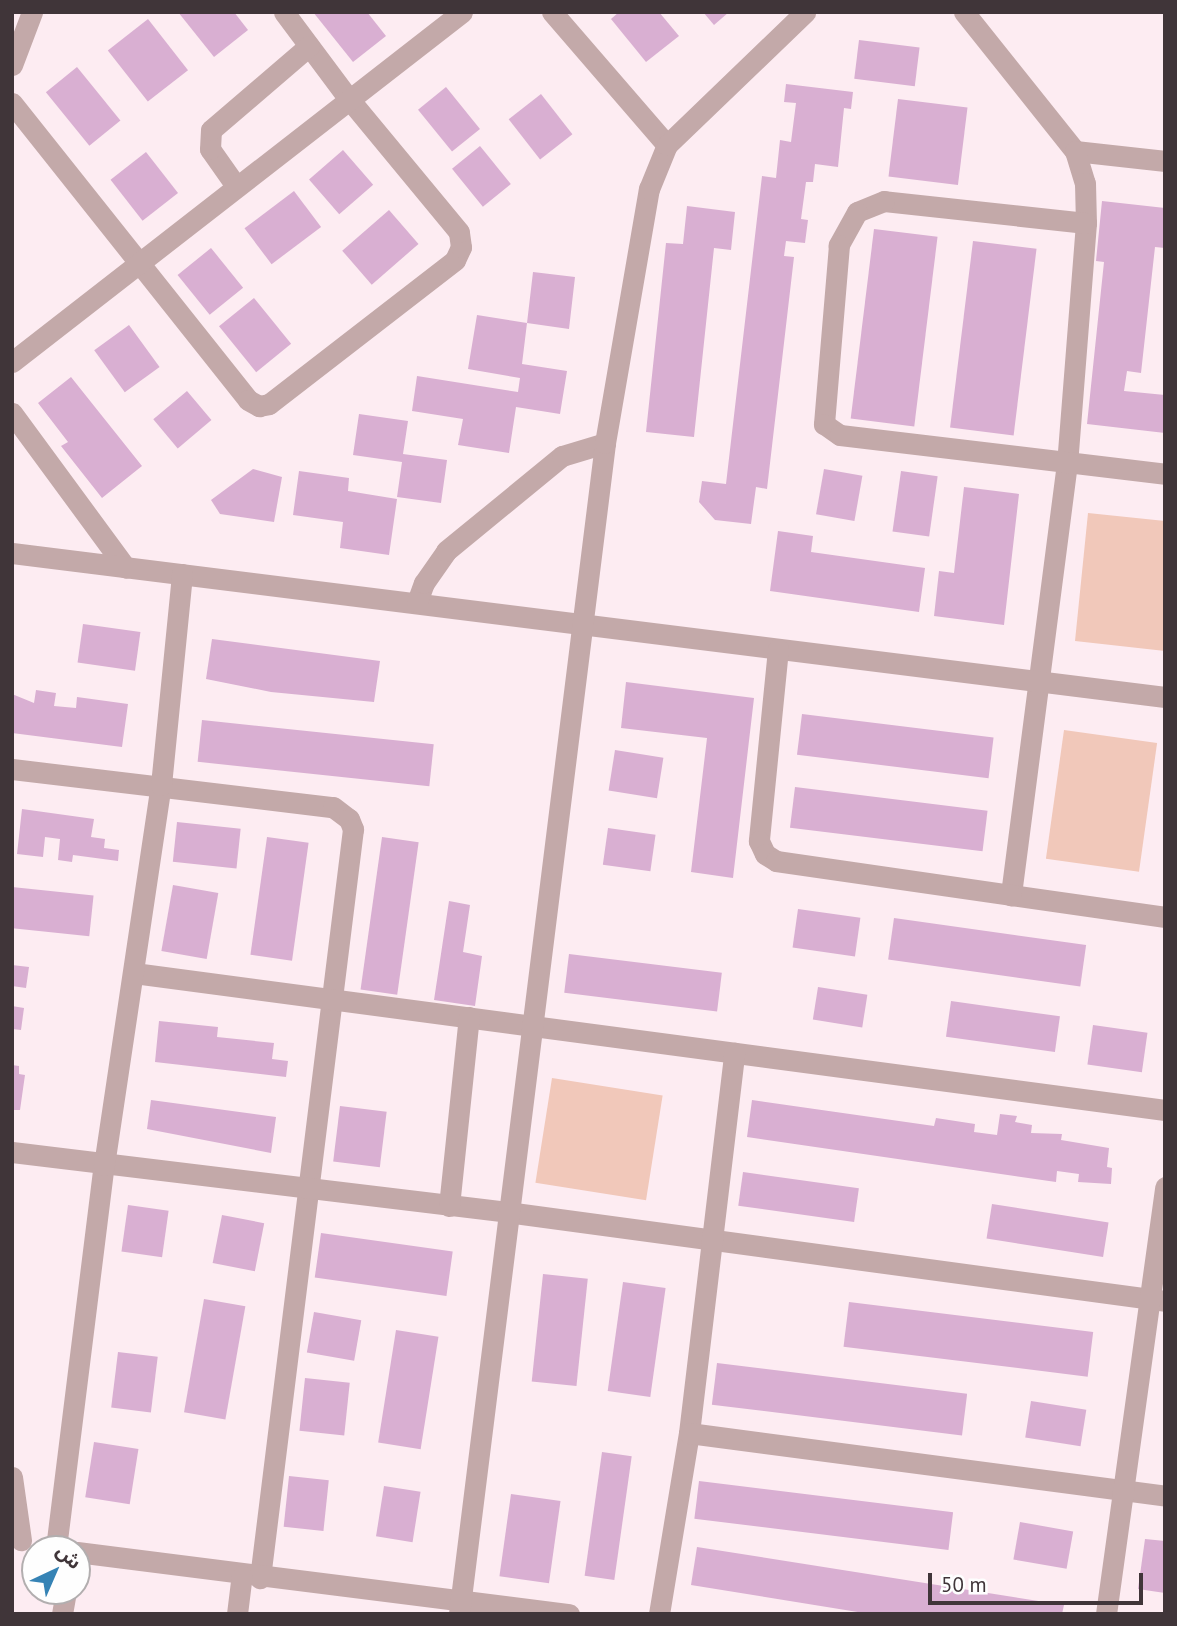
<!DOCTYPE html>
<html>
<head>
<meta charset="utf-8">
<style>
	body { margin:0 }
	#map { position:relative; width:1177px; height:1626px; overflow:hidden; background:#fdecf2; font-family:"PT Sans","Noto Sans Arabic",sans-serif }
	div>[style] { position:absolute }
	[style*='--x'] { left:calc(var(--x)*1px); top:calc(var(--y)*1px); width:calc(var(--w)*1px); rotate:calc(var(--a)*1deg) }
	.green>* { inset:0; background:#f1c8ba; transform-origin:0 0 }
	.building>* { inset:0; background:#d9afd2; transform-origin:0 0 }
	.minor>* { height:21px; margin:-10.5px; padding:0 10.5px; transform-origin:10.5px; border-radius:10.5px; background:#c3a9a9 }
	span { translate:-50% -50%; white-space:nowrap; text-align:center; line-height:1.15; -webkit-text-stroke:5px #fefefe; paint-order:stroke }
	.frame { position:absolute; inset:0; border:14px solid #403539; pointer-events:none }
	.north { position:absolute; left:21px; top:1535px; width:70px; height:70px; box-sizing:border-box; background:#fefefe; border:2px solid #b2aeaf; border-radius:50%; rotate:44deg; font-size:19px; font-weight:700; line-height:28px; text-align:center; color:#403539 }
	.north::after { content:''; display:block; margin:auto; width:24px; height:32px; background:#3683b5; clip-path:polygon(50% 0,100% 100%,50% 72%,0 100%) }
	.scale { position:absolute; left:928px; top:1573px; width:215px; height:32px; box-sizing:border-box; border:4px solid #403539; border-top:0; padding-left:9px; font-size:21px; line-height:24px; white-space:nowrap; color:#403539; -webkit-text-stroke:5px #fefefe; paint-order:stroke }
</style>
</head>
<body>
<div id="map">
	<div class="green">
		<i style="clip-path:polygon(1088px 513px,1165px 521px,1165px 651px,1075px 641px)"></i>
		<i style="left:1064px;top:730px;width:94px;height:130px;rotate:8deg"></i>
		<i style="left:552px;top:1078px;width:112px;height:106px;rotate:9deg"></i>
	</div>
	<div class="building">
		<i style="clip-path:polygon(178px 12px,234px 12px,248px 30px,214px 57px)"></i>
		<i style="clip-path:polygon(313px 12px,367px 12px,386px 36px,353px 62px)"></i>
		<i style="clip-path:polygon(619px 12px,659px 12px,679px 36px,646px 62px,611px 19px)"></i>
		<i style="clip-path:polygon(703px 12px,729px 12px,714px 25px)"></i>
		<i style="left:148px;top:19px;width:65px;height:51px;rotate:52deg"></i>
		<i style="left:859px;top:40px;width:61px;height:39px;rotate:7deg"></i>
		<i style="left:77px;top:67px;width:69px;height:40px;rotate:51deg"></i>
		<i style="clip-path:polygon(786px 84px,853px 92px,851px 109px,844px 108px,838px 167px,815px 164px,813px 182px,806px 182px,801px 219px,808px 220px,805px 243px,786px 241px,784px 256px,794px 257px,767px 489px,756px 487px,751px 524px,715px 520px,699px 502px,702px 481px,726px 484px,762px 176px,776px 178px,780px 140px,791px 142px,796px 103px,784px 102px)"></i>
		<i style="left:446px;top:87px;width:54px;height:36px;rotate:51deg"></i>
		<i style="left:541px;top:94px;width:51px;height:41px;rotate:52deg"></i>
		<i style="left:898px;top:99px;width:70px;height:78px;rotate:7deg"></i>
		<i style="left:480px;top:146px;width:49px;height:36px;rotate:51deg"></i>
		<i style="left:343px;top:150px;width:46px;height:45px;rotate:49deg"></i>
		<i style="left:146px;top:152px;width:52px;height:45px;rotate:52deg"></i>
		<i style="left:294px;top:191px;width:45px;height:62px;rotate:53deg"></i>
		<i style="clip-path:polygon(1102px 201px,1165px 208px,1165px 248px,1155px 247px,1141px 373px,1127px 371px,1124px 391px,1165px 395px,1165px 433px,1087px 424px,1104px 262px,1096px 261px)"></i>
		<i style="clip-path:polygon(687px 206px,735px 212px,731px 250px,714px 248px,694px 437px,646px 432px,666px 243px,683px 244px)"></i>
		<i style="left:389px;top:210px;width:45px;height:62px;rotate:49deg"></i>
		<i style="left:874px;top:229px;width:64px;height:191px;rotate:7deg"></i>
		<i style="left:973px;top:241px;width:64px;height:188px;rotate:7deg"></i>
		<i style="left:211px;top:248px;width:51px;height:43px;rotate:51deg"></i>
		<i style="clip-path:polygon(533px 272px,575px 277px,569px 329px,527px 323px,522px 364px,567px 371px,560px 414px,516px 407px,509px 453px,458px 445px,463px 419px,412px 411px,417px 376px,518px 392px,520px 378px,468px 369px,477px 315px,527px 323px)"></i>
		<i style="left:254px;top:298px;width:59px;height:45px;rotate:51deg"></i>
		<i style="left:129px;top:325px;width:52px;height:43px;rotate:54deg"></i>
		<i style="clip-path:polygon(71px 377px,142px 466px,102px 498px,61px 446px,68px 442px,38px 403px)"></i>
		<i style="left:187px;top:391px;width:38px;height:44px;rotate:50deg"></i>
		<i style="clip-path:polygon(359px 414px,408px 421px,403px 454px,447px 460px,441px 503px,397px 497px,402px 462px,353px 455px)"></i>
		<i style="clip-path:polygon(253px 469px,282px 477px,274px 522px,220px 514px,211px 500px)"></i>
		<i style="left:824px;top:469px;width:39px;height:46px;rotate:10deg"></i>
		<i style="clip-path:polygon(299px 471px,349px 478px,348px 491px,397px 499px,389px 555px,340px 548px,343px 522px,293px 515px)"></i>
		<i style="left:901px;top:471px;width:37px;height:61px;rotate:8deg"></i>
		<i style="clip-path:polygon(964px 487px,1019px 494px,1004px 625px,934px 616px,939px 571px,954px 573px)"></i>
		<i style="clip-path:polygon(778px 531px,813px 536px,811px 552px,925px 568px,919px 612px,770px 591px)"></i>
		<i style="left:83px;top:624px;width:58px;height:39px;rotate:8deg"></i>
		<i style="clip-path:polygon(212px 639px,380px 661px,374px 702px,271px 692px,206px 679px)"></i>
		<i style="clip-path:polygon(626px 682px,754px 698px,733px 878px,691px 872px,707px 738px,621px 728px)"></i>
		<i style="clip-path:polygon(36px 690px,56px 693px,54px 706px,76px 708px,77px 697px,128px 704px,122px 747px,12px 733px,12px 694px,34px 703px)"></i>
		<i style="left:802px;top:714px;width:193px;height:41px;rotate:7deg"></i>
		<i style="left:202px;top:720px;width:233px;height:42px;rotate:6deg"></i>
		<i style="left:615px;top:750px;width:49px;height:41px;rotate:9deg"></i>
		<i style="left:795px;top:787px;width:194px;height:41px;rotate:7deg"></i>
		<i style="clip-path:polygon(22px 809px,94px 819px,91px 837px,105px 839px,104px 848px,119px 850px,118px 861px,73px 855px,72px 862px,58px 860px,60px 839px,45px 837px,43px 857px,17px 854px)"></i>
		<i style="left:177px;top:822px;width:64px;height:40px;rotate:6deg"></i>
		<i style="left:608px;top:828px;width:48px;height:37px;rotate:8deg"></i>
		<i style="left:267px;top:837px;width:42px;height:119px;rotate:8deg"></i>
		<i style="left:382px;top:837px;width:37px;height:154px;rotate:8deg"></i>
		<i style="left:173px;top:885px;width:46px;height:67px;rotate:10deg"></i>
		<i style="left:12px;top:887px;width:82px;height:41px;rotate:6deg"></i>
		<i style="clip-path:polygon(449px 901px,470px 905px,463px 952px,482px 956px,475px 1006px,434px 1000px)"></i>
		<i style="left:798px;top:909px;width:63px;height:39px;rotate:8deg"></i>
		<i style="left:894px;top:918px;width:194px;height:42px;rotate:8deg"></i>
		<i style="left:569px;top:954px;width:154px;height:39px;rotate:7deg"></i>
		<i style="clip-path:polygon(12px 965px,29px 967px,26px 988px,12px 986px)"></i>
		<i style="left:818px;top:987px;width:50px;height:33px;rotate:9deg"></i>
		<i style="left:951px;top:1001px;width:110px;height:36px;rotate:8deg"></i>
		<i style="clip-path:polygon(12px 1006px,24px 1008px,21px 1030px,12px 1029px)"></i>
		<i style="clip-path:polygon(159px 1021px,218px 1027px,217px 1037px,274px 1043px,272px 1059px,288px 1061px,286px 1077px,155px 1062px)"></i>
		<i style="left:1093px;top:1025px;width:55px;height:40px;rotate:8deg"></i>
		<i style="clip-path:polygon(12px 1065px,19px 1066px,19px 1074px,25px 1075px,20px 1110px,12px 1110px)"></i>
		<i style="clip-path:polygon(151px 1100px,276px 1117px,271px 1153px,147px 1129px)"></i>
		<i style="clip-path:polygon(752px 1100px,934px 1126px,936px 1118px,975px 1124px,974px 1132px,997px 1135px,1000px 1114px,1017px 1116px,1015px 1122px,1032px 1125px,1031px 1133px,1062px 1134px,1061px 1140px,1109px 1148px,1107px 1167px,1112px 1168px,1111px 1184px,1078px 1182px,1079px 1174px,1057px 1171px,1056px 1182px,747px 1137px)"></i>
		<i style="left:340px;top:1106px;width:47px;height:56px;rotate:7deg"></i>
		<i style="left:743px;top:1172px;width:117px;height:34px;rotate:8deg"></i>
		<i style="left:992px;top:1204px;width:118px;height:35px;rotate:9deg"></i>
		<i style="left:128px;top:1205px;width:41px;height:47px;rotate:8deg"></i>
		<i style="left:222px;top:1215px;width:43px;height:49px;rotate:11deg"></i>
		<i style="left:321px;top:1233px;width:133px;height:45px;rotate:8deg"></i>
		<i style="left:543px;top:1274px;width:45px;height:108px;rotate:6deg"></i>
		<i style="left:623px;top:1282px;width:43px;height:110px;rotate:8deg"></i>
		<i style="left:204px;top:1299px;width:42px;height:115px;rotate:10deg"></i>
		<i style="left:849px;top:1302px;width:246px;height:45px;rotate:7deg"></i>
		<i style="left:314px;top:1312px;width:48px;height:41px;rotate:10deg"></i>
		<i style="left:396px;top:1330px;width:43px;height:114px;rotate:9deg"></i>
		<i style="left:118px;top:1352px;width:40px;height:56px;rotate:7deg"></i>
		<i style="left:717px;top:1363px;width:252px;height:42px;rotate:7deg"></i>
		<i style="left:305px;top:1378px;width:45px;height:53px;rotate:6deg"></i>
		<i style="left:1031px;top:1401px;width:56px;height:37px;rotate:9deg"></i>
		<i style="left:94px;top:1442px;width:45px;height:56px;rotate:9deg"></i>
		<i style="left:602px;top:1452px;width:30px;height:125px;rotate:8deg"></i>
		<i style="left:289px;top:1476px;width:40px;height:51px;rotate:6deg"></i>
		<i style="left:699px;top:1481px;width:256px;height:38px;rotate:7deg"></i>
		<i style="left:384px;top:1486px;width:37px;height:51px;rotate:9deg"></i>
		<i style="left:511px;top:1494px;width:50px;height:83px;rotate:8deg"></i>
		<i style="left:1020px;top:1522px;width:54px;height:38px;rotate:10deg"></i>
		<i style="clip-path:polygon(1145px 1539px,1165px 1541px,1165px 1593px,1138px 1589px)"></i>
		<i style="clip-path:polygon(697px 1547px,1064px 1605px,1062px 1614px,870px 1614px,691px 1585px)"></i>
	</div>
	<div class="minor">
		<i style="--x:552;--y:12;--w:176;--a:49.2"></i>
		<i style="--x:964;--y:12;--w:178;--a:51.4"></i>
		<i style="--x:1075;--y:151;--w:91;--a:6.3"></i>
		<i style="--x:12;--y:65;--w:57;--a:-69.3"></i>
		<i style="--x:12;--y:103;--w:379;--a:51.5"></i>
		<i style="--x:248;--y:400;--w:13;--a:29"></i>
		<i style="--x:259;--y:406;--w:10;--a:-11"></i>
		<i style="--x:269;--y:404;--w:235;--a:-37.7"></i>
		<i style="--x:455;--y:260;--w:14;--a:-65"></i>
		<i style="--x:461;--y:247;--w:15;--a:-98"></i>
		<i style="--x:459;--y:232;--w:174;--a:-129.6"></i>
		<i style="--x:348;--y:98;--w:107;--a:-126.7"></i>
		<i style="--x:1075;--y:151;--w:34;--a:73"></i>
		<i style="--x:1085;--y:183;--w:40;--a:88.6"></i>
		<i style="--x:1086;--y:223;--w:241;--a:94.5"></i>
		<i style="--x:1067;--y:463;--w:436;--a:97.4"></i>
		<i style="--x:1011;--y:895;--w:156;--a:8.1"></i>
		<i style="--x:236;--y:186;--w:45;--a:-125.1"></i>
		<i style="--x:210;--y:149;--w:19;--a:-87"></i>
		<i style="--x:211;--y:130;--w:129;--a:-40.6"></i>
		<i style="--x:1086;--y:223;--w:203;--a:-173.8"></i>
		<i style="--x:884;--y:201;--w:29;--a:158"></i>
		<i style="--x:857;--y:212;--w:38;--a:119"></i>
		<i style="--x:839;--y:245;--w:180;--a:94.8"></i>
		<i style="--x:824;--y:424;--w:19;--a:35"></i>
		<i style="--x:840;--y:435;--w:327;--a:6.8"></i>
		<i style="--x:12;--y:362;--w:570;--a:-37.87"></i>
		<i style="--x:12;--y:413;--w:192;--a:53.7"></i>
		<i style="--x:12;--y:553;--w:1162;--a:7.12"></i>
		<i style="--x:417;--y:602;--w:20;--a:-70"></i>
		<i style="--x:424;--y:583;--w:39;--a:-55"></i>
		<i style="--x:446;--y:551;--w:150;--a:-39.3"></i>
		<i style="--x:562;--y:456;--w:45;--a:-16.8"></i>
		<i style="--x:778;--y:649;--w:193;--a:95.7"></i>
		<i style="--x:759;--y:841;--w:14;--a:65"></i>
		<i style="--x:765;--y:854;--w:13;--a:32"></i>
		<i style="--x:776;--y:861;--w:237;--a:8.2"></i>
		<i style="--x:12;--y:769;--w:323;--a:6.8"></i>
		<i style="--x:333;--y:807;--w:20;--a:37"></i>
		<i style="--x:349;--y:819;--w:11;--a:68"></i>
		<i style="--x:353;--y:829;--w:755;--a:97.08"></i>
		<i style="--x:134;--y:973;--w:1040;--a:7.57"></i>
		<i style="--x:12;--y:1152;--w:499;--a:6.9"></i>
		<i style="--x:507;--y:1212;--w:664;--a:7.7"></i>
		<i style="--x:449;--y:1206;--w:190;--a:-84"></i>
		<i style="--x:689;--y:1433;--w:383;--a:-83.2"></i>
		<i style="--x:12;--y:1477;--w:64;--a:81.9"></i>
		<i style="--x:56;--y:1548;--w:386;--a:-82.9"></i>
		<i style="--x:104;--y:1165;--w:384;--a:-81.5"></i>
		<i style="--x:161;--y:785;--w:212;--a:-84.3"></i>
		<i style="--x:77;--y:1552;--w:496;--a:7.2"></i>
		<i style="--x:62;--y:1614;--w:23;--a:-80"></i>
		<i style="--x:237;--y:1614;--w:38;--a:-83"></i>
		<i style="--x:459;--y:1614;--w:1180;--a:-82.89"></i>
		<i style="--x:605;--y:443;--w:258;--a:-80.2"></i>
		<i style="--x:649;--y:189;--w:48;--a:-67.8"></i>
		<i style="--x:667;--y:145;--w:192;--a:-43.9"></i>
		<i style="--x:659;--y:1614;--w:183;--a:-80.6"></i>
		<i style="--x:689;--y:1433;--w:480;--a:7.5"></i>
		<i style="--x:1106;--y:1614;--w:431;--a:-82.1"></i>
	</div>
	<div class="frame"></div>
	<div class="north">ش</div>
	<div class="scale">50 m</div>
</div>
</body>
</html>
